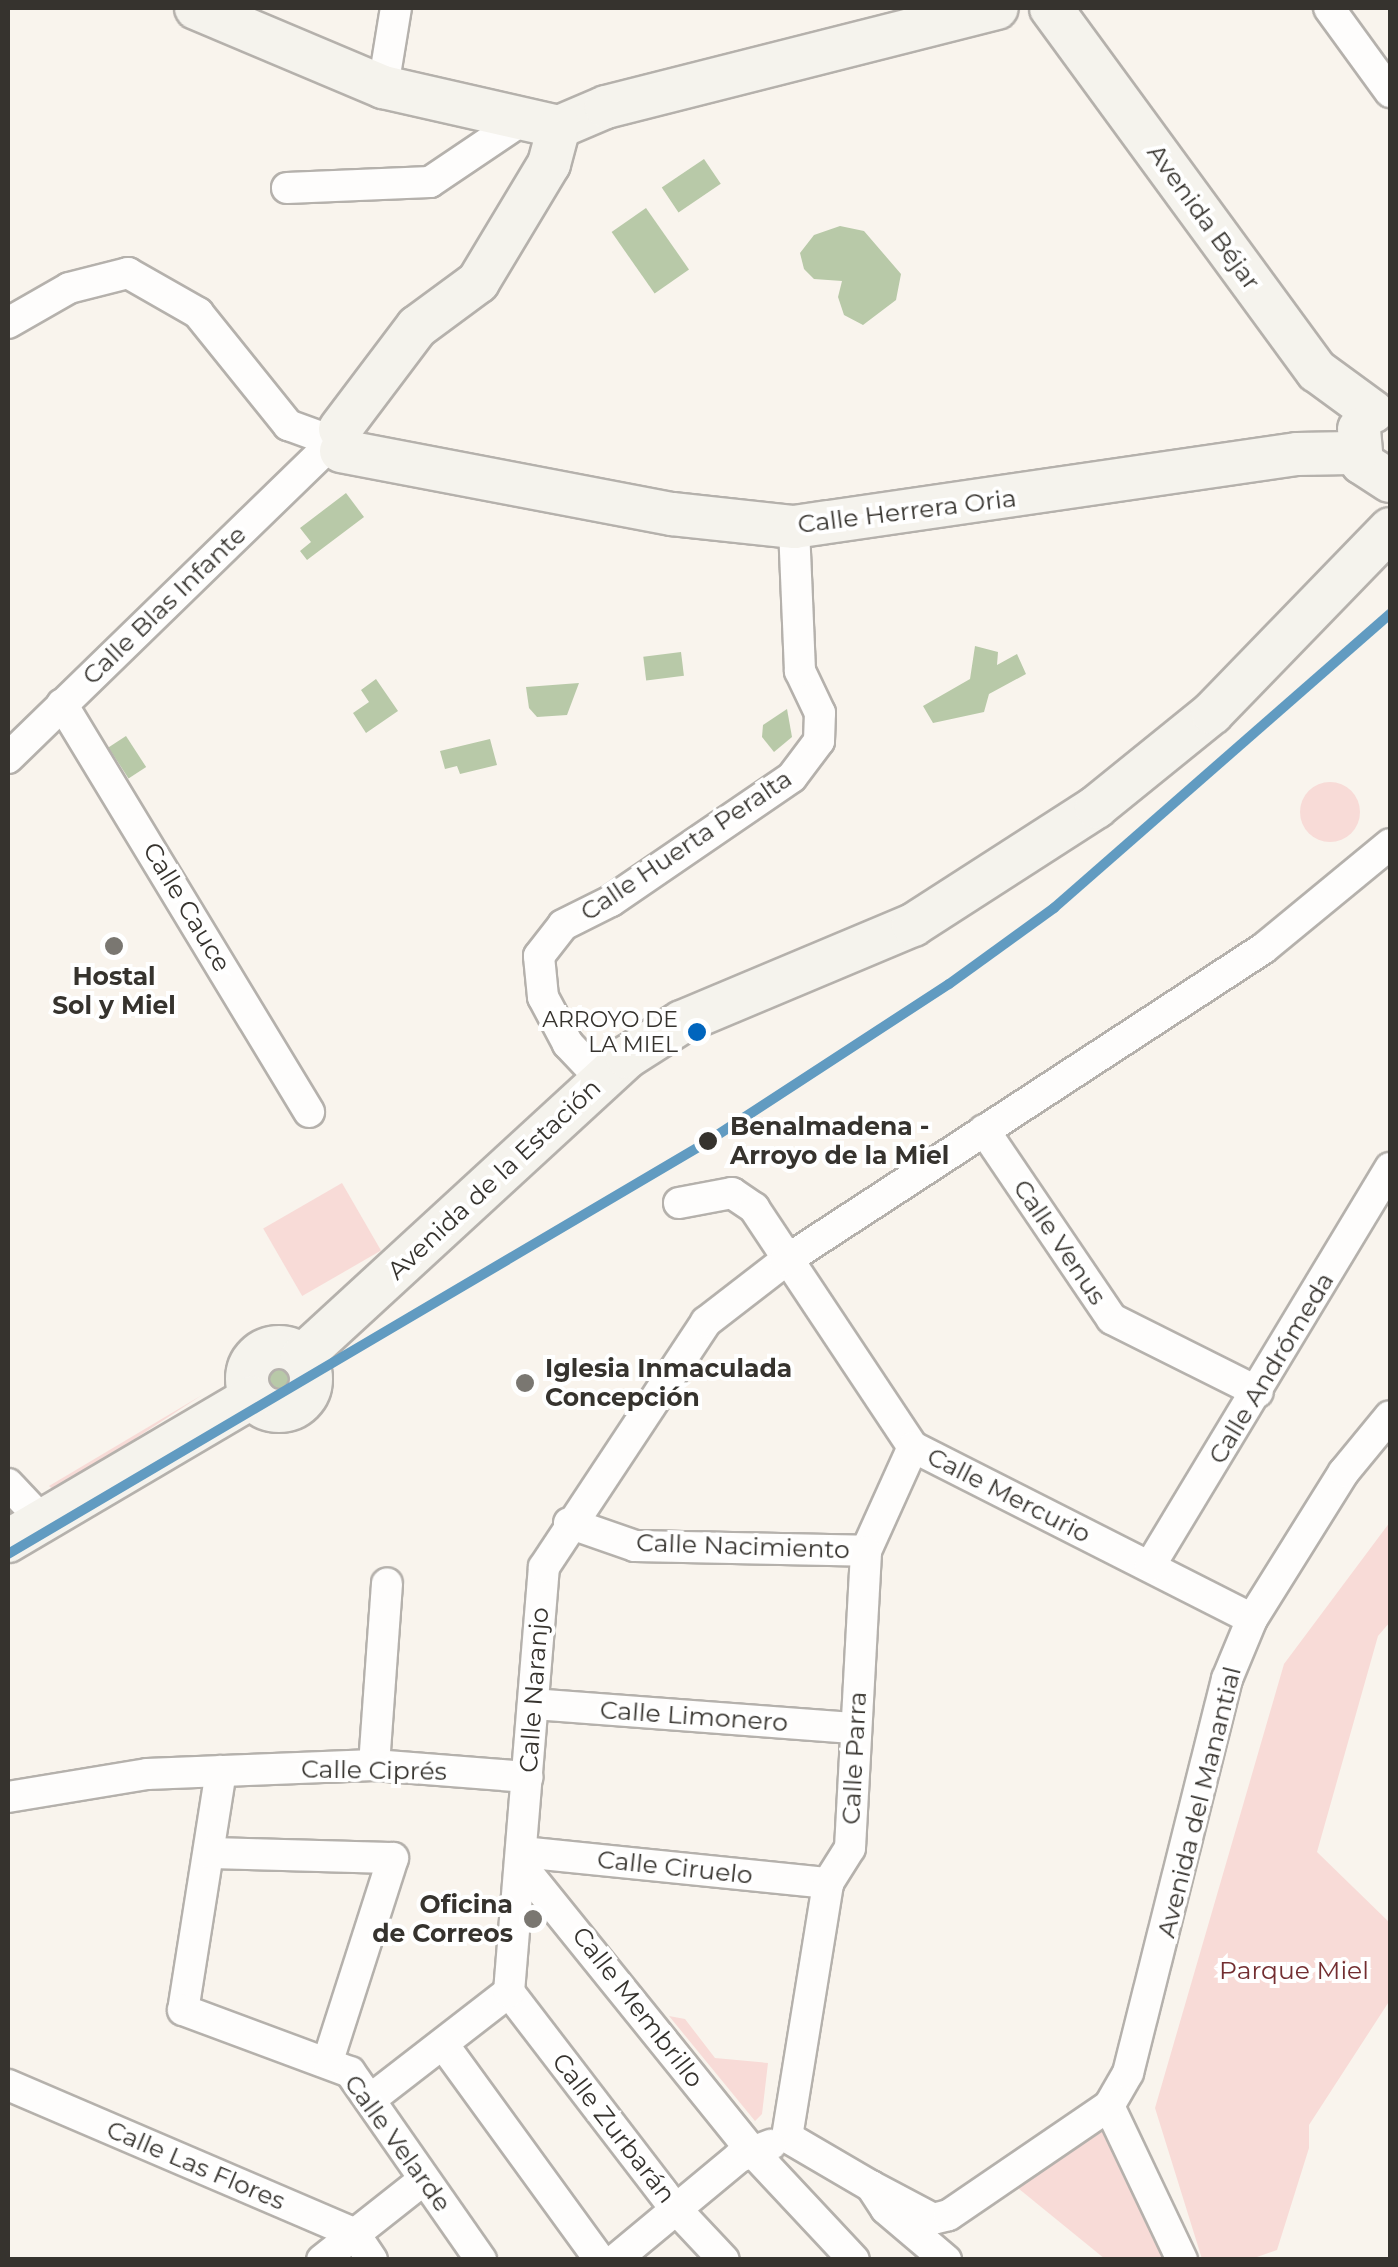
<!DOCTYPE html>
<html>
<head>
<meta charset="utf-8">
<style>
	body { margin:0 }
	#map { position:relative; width:1398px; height:2267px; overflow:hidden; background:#f9f4ed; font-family:Montserrat,sans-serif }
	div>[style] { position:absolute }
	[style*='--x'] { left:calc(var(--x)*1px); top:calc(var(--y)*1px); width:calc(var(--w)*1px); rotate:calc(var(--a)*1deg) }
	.green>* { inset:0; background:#f8dbd7; transform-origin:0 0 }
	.round { border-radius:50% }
	.water>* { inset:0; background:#b8c9a8; transform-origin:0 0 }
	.roads { filter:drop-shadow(2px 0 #b5b1ac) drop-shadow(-2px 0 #b5b1ac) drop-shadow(0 2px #b5b1ac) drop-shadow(0 -2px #b5b1ac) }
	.street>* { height:30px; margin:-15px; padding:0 15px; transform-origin:15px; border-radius:15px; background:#fefdfc }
	.secondary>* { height:42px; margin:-21px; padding:0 21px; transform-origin:21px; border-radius:21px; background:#f5f3ed }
	.secondary>.ring { margin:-21px; padding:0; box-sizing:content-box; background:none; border:42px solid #f5f3ed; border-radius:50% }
	.rail-1>* { height:10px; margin:-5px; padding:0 5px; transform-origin:5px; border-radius:5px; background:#619bc1 }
	.dots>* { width:28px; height:28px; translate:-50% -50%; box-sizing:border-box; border:5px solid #fff; border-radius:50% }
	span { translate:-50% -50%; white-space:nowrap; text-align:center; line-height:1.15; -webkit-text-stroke:8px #fff; paint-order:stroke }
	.bus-label { font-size:22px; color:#36332e }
	.right { translate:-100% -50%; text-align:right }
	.street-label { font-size:25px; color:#36332e }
	.poi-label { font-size:25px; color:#36332e; font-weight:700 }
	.left { translate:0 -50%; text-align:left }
	.stop-label { font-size:25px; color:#36332e; font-weight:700 }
	.park-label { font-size:25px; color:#732e31 }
	.frame { position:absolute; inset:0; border:10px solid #36332e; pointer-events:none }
</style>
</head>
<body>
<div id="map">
	<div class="green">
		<i class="round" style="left:1300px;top:782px;width:60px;height:60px"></i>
		<i style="left:342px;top:1183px;width:78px;height:91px;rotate:60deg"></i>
		<i style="clip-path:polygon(202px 1395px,55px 1491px,49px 1486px)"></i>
		<i style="clip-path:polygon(1390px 1522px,1390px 1622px,1378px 1636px,1317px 1852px,1390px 1923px,1390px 2000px,1309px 2125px,1309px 2148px,1277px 2250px,1254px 2258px,1202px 2259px,1155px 2108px,1284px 1664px)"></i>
		<i style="clip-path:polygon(669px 2016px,685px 2019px,715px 2058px,768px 2063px,762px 2114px,755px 2121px)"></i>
		<i style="clip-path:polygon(1099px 2127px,1114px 2142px,1166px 2259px,1105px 2259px,1013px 2184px)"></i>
	</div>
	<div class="water">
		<i style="left:704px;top:159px;width:30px;height:51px;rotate:56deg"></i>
		<i style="left:646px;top:208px;width:75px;height:42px;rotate:55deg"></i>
		<i style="clip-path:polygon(840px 226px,864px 231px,901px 274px,896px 300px,863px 325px,844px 315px,838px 297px,842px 281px,814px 279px,804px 269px,800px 253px,814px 235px)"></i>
		<i style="clip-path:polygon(346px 493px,364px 517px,307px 560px,300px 551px,311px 542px,300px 528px)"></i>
		<i style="clip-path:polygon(975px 646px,998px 652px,997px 665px,1017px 654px,1026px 674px,989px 694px,984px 712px,933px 723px,923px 706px,970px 679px)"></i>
		<i style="left:681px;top:652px;width:24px;height:38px;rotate:83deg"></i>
		<i style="clip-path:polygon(376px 679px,398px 711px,366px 733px,353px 713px,369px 702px,361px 690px)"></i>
		<i style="clip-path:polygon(579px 683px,567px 715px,537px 717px,529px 708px,526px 687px)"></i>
		<i style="clip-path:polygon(787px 709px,792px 737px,774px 752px,762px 737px,763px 725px)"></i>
		<i style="left:126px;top:736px;width:37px;height:21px;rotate:57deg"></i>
		<i style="clip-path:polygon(490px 739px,497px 765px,460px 774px,457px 766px,445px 769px,440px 751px)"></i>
		<i class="round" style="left:264px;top:1357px;width:32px;height:32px"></i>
	</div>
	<div class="roads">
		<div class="street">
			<i style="--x:1329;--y:8;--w:104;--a:54"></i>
			<i style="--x:383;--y:87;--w:80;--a:-80.7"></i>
			<i style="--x:287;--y:188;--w:143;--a:-2.4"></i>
			<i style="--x:430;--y:182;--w:115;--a:-34"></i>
			<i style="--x:8;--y:323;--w:70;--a:-29.8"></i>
			<i style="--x:69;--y:288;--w:61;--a:-14.3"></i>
			<i style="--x:128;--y:273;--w:81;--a:29.7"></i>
			<i style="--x:198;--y:313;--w:144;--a:51.2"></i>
			<i style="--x:288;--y:425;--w:30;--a:20"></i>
			<i style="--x:62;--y:704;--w:477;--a:58.8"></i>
			<i style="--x:8;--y:758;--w:438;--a:-44.2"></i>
			<i style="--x:602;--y:1080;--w:50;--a:-133.4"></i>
			<i style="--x:568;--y:1044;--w:53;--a:-118"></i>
			<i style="--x:543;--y:997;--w:41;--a:-95.6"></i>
			<i style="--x:539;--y:956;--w:39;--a:-52"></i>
			<i style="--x:563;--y:925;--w:54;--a:-26.6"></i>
			<i style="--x:611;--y:901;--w:219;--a:-34.4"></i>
			<i style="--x:792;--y:777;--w:45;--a:-53.1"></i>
			<i style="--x:819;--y:741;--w:28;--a:-88"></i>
			<i style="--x:820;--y:713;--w:47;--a:-115.5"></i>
			<i style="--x:800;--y:671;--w:144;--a:-92.4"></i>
			<i style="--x:984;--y:1130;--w:228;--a:55.9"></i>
			<i style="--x:1112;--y:1319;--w:163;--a:26.6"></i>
			<i style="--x:679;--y:1203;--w:54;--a:-10.7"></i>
			<i style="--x:732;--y:1193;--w:27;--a:34"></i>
			<i style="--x:754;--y:1208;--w:287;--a:56.4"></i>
			<i style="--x:913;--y:1447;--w:380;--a:26.9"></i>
			<i style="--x:8;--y:1484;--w:51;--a:46.6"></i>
			<i style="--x:569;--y:1523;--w:70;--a:19.2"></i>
			<i style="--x:635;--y:1546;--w:231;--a:1.2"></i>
			<i style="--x:866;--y:1551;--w:114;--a:-65.7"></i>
			<i style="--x:1150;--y:1566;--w:465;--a:-58.9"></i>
			<i style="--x:533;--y:1704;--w:322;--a:4.3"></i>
			<i style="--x:374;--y:1765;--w:182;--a:-85.9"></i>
			<i style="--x:221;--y:1771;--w:242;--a:99"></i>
			<i style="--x:183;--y:2010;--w:178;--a:20.4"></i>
			<i style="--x:350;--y:2072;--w:229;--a:55.1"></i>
			<i style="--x:8;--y:1797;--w:141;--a:-9.4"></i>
			<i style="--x:147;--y:1774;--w:227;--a:-2.3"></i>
			<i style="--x:374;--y:1765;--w:154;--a:4.5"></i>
			<i style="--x:522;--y:1852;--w:308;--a:5.8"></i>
			<i style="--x:209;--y:1853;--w:184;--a:1.6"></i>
			<i style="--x:393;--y:1858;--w:213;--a:107.8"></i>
			<i style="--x:521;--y:1865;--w:368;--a:51.1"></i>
			<i style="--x:752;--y:2151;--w:149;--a:46.9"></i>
			<i style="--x:509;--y:1992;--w:272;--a:52.5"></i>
			<i style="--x:675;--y:2208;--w:71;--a:46.7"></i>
			<i style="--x:443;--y:2044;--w:267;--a:54"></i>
			<i style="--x:8;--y:2085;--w:376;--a:23.2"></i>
			<i style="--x:354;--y:2233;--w:32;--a:56"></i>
			<i style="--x:371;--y:2099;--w:175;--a:-37.8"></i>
			<i style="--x:509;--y:1992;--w:426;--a:-85.3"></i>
			<i style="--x:544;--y:1567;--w:294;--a:-56.5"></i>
			<i style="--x:706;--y:1322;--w:100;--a:-37.7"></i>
			<i style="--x:785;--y:1261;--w:572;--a:-33.16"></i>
			<i style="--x:1264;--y:948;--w:163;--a:-39.5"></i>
			<i style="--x:1109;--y:2106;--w:38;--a:-60"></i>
			<i style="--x:1128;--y:2073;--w:406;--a:-75.9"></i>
			<i style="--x:1227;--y:1679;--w:65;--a:-67.4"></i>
			<i style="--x:1252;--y:1619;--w:173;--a:-58"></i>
			<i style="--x:1344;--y:1472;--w:72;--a:-50.6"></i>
			<i style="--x:1109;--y:2106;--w:170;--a:64.6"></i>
			<i style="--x:787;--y:2137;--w:257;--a:-80.8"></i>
			<i style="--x:828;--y:1883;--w:41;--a:-57.8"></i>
			<i style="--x:850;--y:1848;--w:297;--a:-86.9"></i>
			<i style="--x:787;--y:2137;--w:97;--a:30.3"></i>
			<i style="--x:871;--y:2186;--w:27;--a:57"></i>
			<i style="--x:886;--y:2209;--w:79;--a:40.4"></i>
			<i style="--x:871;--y:2186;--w:70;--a:28"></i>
			<i style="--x:933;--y:2219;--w:16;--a:-14"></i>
			<i style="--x:949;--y:2215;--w:194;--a:-34.3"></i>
			<i style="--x:322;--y:2260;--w:127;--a:-38.3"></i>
			<i style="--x:615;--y:2260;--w:161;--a:-39.7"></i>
			<i style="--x:739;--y:2157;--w:34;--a:-21"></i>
		</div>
		<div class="secondary">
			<i style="--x:196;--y:8;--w:203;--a:22.9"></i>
			<i style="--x:383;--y:87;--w:180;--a:12.8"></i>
			<i style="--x:1051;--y:8;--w:450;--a:53.8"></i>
			<i style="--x:1317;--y:371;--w:69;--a:36.2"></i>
			<i style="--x:559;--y:127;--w:51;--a:-23.1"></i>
			<i style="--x:606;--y:107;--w:403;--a:-14.2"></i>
			<i style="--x:340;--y:429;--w:128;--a:-53"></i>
			<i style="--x:417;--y:327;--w:76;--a:-36.4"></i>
			<i style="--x:478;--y:282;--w:138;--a:-59"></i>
			<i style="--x:549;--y:164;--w:38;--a:-75"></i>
			<i style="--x:1359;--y:429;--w:34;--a:85"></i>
			<i style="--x:1362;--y:463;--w:33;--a:33"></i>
			<i style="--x:341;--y:451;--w:337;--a:10.8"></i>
			<i style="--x:672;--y:514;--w:123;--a:6.1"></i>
			<i style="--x:794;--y:527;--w:508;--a:-8.26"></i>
			<i style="--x:1297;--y:454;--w:60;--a:-1"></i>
			<i class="ring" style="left:247px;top:1347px;width:22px;height:22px"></i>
			<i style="--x:302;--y:1356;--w:442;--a:-42.6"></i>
			<i style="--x:627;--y:1057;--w:65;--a:-32.5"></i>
			<i style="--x:682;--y:1022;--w:251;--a:-22.8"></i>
			<i style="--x:913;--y:925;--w:218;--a:-32.8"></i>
			<i style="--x:1096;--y:807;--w:149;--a:-39"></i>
			<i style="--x:1212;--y:713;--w:256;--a:-45.9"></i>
			<i style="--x:8;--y:1541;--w:283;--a:-30.5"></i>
		</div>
	</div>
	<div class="rail-1">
		<i style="--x:8;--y:1554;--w:806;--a:-30.51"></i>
		<i style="--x:702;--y:1145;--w:295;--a:-33.1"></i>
		<i style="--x:949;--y:984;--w:130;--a:-35.9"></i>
		<i style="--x:1054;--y:908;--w:446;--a:-41.2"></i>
	</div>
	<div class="dots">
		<i style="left:114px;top:946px;background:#7a7771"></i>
		<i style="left:697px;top:1032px;background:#0065bd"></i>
		<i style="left:708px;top:1141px;background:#36332e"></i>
		<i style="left:525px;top:1383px;background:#7a7771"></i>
		<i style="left:533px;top:1919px;background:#7a7771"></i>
	</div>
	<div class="bus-label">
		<span class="right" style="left:678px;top:1032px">ARROYO DE<br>LA MIEL</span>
	</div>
	<div class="street-label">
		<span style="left:1204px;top:217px;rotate:54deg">Avenida Béjar</span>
		<span style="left:907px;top:511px;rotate:-7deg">Calle Herrera Oria</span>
		<span style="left:164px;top:605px;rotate:-44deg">Calle Blas Infante</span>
		<span style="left:686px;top:845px;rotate:-34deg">Calle Huerta Peralta</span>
		<span style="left:187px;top:907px;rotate:59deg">Calle Cauce</span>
		<span style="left:494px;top:1179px;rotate:-43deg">Avenida de la Estación</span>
		<span style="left:1060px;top:1242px;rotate:56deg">Calle Venus</span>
		<span style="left:1271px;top:1368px;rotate:-59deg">Calle Andrómeda</span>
		<span style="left:1009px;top:1495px;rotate:27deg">Calle Mercurio</span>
		<span style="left:743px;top:1546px;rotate:2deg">Calle Nacimiento</span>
		<span style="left:534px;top:1690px;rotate:-86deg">Calle Naranjo</span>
		<span style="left:694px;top:1716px;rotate:4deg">Calle Limonero</span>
		<span style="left:854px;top:1758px;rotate:-87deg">Calle Parra</span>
		<span style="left:374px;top:1770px;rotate:1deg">Calle Ciprés</span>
		<span style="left:1199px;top:1802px;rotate:-76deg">Avenida del Manantial</span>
		<span style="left:675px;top:1867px;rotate:6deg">Calle Ciruelo</span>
		<span style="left:638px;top:2007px;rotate:52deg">Calle Membrillo</span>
		<span style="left:614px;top:2128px;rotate:52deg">Calle Zurbarán</span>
		<span style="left:398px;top:2143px;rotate:54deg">Calle Velarde</span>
		<span style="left:196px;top:2165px;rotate:23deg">Calle Las Flores</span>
	</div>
	<div class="poi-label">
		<span style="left:114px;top:991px">Hostal<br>Sol y Miel</span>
		<span class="left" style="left:545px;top:1383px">Iglesia Inmaculada<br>Concepción</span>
		<span class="right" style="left:513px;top:1919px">Oficina<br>de Correos</span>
	</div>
	<div class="stop-label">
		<span class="left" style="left:730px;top:1141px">Benalmadena -<br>Arroyo de la Miel</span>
	</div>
	<div class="park-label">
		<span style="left:1294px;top:1970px">Parque Miel</span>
	</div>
	<div class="frame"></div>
</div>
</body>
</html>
